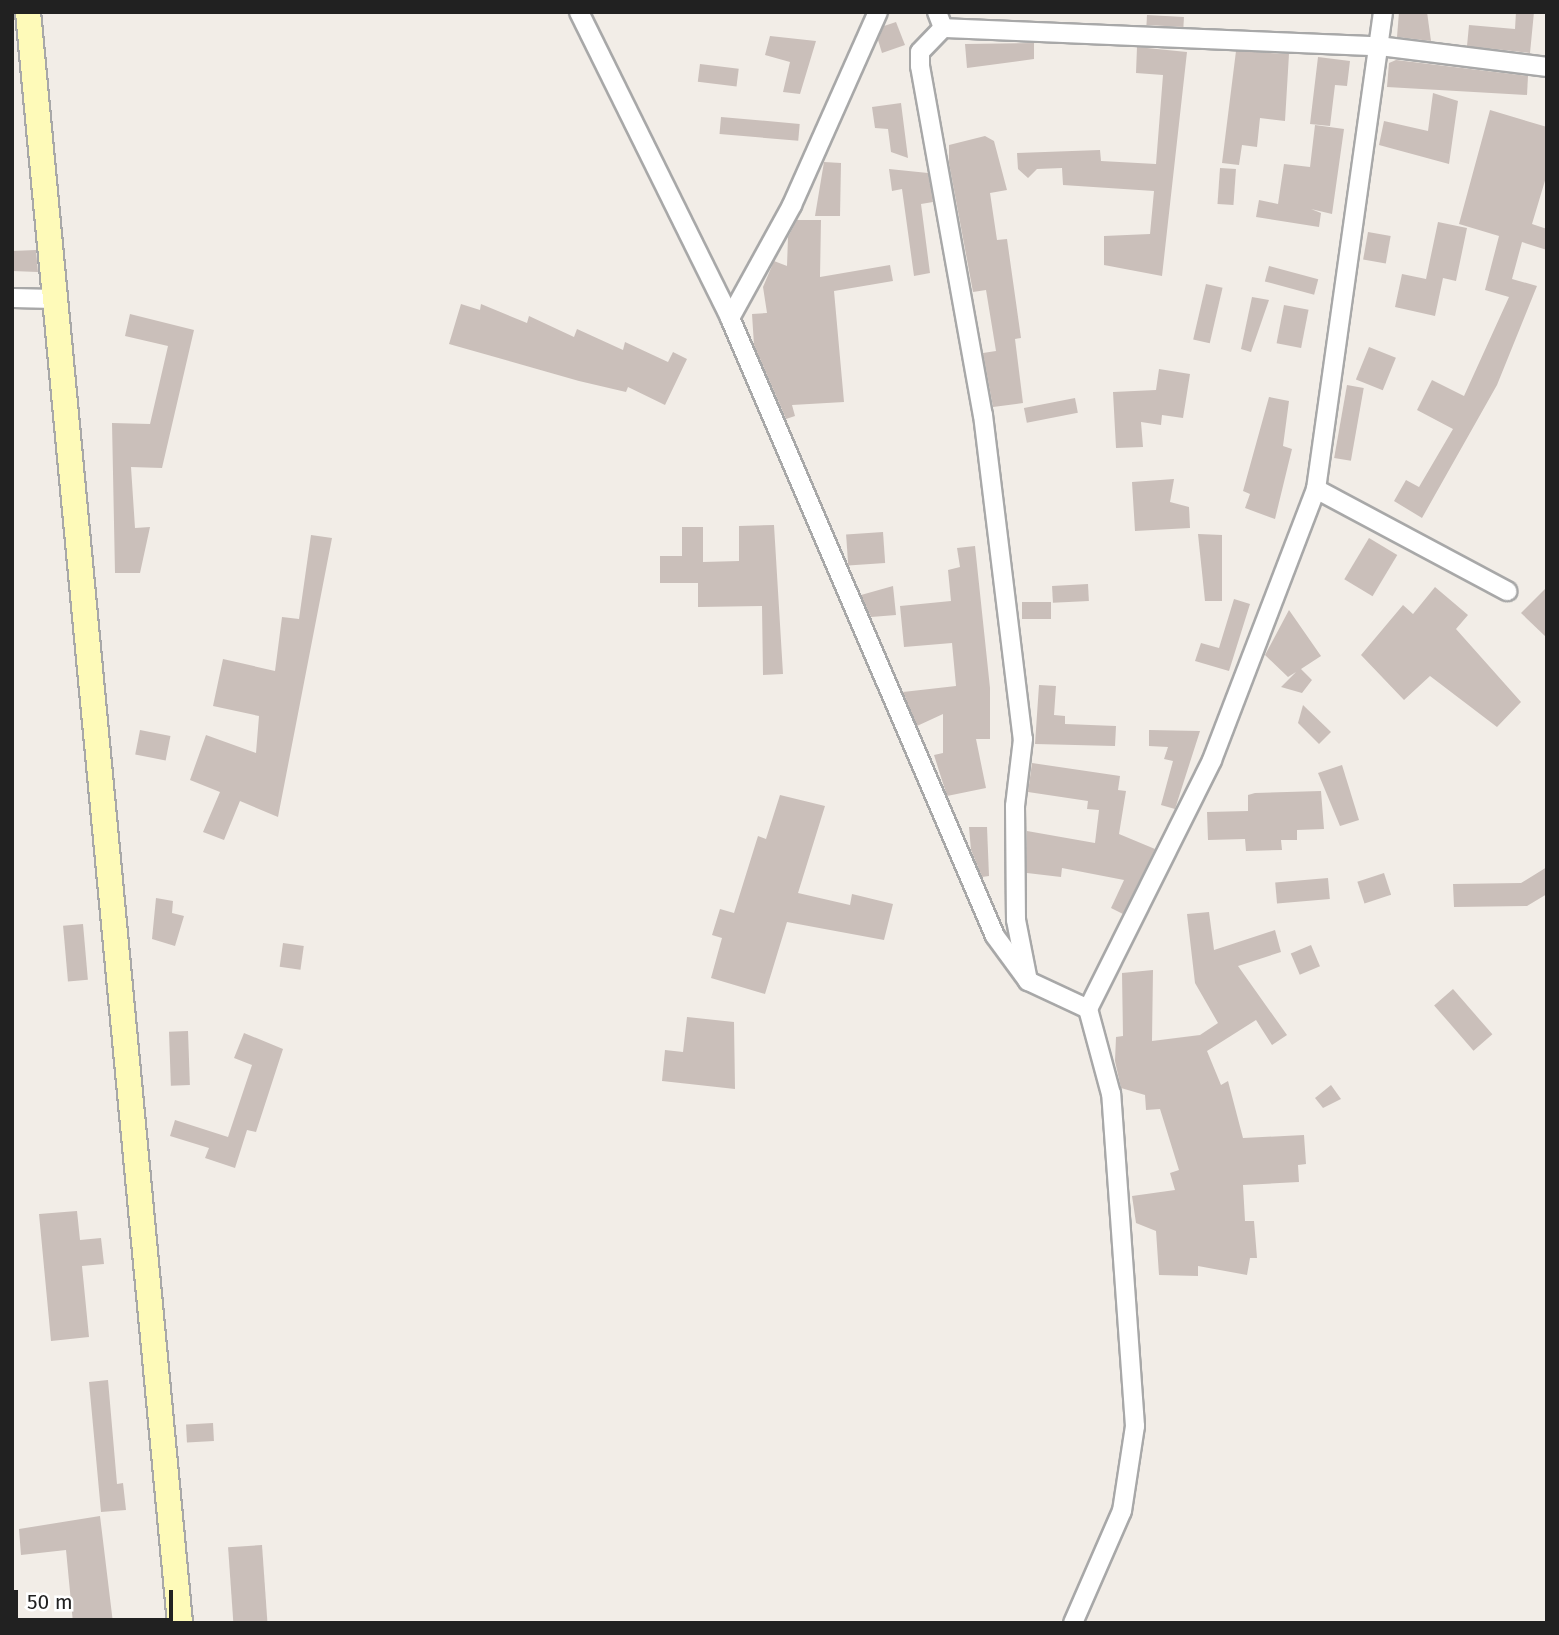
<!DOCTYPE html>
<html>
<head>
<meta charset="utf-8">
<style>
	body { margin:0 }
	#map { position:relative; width:1559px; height:1635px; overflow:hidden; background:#f2ede7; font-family:"Fira Sans",sans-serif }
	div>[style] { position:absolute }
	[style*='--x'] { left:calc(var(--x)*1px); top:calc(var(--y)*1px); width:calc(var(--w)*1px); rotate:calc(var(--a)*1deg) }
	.building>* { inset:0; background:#cabfba; transform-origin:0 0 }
	.roads { filter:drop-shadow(2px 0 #a8a8a8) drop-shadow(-2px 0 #a8a8a8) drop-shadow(0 2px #a8a8a8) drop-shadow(0 -2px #a8a8a8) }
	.minor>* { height:18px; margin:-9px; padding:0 9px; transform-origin:9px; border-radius:9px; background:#fff }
	.secondary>* { height:24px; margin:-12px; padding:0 12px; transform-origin:12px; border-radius:12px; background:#fefab9 }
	span { translate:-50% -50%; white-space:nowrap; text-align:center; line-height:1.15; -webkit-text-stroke:5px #fff; paint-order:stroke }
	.frame { position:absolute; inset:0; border:14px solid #212121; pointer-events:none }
	.scale { position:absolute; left:14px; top:1590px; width:159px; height:32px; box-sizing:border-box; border:4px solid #212121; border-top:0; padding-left:9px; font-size:21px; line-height:24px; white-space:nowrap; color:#212121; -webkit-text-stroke:5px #fff; paint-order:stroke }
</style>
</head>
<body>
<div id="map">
	<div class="building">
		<i style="clip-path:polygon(1399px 12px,1427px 12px,1431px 41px,1397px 37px)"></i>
		<i style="clip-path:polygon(1516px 12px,1534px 12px,1530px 53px,1467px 46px,1469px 25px,1515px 29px)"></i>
		<i style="left:1147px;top:15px;width:37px;height:10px;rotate:3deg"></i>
		<i style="clip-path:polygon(896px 22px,905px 45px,882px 53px,878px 40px,884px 26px)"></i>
		<i style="clip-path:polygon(770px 36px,816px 41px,800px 94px,783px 92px,790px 62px,765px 55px)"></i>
		<i style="clip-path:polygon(1034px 43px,1034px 59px,967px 68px,965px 44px)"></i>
		<i style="clip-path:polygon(1137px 47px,1187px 52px,1162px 276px,1104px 265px,1104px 236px,1150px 234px,1154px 191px,1063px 185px,1062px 168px,1037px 169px,1028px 178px,1018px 169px,1017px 153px,1100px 150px,1101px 161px,1156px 164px,1163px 75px,1136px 73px)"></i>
		<i style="clip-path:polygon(1236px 51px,1289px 54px,1285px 121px,1260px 118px,1257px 147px,1242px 145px,1239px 165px,1222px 163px)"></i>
		<i style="clip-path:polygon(1318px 57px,1350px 61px,1347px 86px,1335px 85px,1330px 126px,1310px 124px)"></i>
		<i style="clip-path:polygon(1396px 60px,1528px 76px,1527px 95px,1387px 87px,1389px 63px)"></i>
		<i style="left:700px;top:64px;width:39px;height:18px;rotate:7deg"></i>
		<i style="clip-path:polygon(1433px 93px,1458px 101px,1449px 164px,1379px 145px,1384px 121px,1428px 131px)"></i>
		<i style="clip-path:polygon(901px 103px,908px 158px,891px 152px,888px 129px,875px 128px,872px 107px)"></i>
		<i style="clip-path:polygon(1490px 110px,1547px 127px,1547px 174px,1532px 224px,1547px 229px,1547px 250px,1522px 242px,1512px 279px,1537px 286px,1497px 385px,1422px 518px,1394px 501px,1406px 480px,1419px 487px,1453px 429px,1417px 410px,1432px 380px,1464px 396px,1509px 297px,1485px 290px,1499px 236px,1459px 224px)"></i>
		<i style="left:721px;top:117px;width:79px;height:17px;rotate:5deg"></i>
		<i style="clip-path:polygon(1315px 125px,1344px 129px,1332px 214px,1311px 209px,1321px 213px,1319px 227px,1256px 217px,1259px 200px,1278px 204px,1284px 164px,1310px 167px)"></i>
		<i style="clip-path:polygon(985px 136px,994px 141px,1007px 190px,990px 193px,997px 240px,1007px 239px,1021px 338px,1015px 339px,1023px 403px,993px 407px,983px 353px,996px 351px,986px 290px,973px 292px,949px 163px,949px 145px)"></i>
		<i style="clip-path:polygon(824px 162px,841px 163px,840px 216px,815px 216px)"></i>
		<i style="left:1220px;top:168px;width:16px;height:36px;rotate:4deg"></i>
		<i style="clip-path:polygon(889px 169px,928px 173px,933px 202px,921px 204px,930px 273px,914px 276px,902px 189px,892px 191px)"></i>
		<i style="clip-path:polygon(797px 220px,821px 220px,820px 277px,890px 265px,893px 281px,834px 291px,844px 402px,792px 405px,795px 416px,786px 419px,754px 345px,752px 314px,767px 313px,763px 287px,774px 261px,787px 266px,788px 237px)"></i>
		<i style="clip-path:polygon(1438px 222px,1467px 228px,1456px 281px,1443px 278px,1435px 316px,1395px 307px,1402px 274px,1426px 279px)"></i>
		<i style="left:1368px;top:232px;width:23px;height:28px;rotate:10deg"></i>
		<i style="clip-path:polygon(36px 250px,38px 272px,12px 271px,12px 251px)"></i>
		<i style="left:1269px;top:266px;width:51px;height:16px;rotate:15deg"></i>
		<i style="left:1206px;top:284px;width:17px;height:57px;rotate:13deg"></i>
		<i style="clip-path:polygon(1252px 297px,1269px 300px,1251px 352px,1241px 349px)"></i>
		<i style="clip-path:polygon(461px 304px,480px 310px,481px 304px,527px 323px,529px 316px,574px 337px,577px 329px,623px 350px,625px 342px,668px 362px,673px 352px,687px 359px,665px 405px,628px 387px,626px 392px,579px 381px,449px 344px)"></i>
		<i style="left:1284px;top:305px;width:25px;height:39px;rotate:11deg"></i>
		<i style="clip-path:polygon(130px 314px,194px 330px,162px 468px,131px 467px,135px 528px,150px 527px,140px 573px,115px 573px,112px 423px,150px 424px,168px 346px,125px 336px)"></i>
		<i style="left:1369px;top:347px;width:29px;height:35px;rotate:22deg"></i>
		<i style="clip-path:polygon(1159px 369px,1190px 374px,1183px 418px,1162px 415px,1161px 425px,1141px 422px,1143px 447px,1116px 448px,1113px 392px,1156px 390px)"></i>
		<i style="left:1347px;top:385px;width:17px;height:74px;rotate:10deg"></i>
		<i style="clip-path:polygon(1269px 397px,1289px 401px,1283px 446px,1292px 449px,1275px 519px,1245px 508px,1250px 494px,1243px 491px)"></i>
		<i style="left:1075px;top:398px;width:15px;height:52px;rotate:79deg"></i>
		<i style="clip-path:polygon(1174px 479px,1170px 502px,1189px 507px,1190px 528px,1135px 531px,1132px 482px)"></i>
		<i style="clip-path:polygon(774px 525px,783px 674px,763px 675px,762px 606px,698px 607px,698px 583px,660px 583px,660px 556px,682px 556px,682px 527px,703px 527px,703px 562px,739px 561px,739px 526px)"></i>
		<i style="left:883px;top:532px;width:31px;height:37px;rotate:86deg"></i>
		<i style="clip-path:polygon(1198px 534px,1222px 535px,1222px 601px,1205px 601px)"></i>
		<i style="clip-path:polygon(311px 535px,332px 538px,278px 817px,240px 801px,224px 840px,203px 832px,220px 792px,190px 780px,206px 735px,256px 753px,259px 716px,213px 706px,223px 659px,275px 671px,282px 617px,299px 619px)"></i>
		<i style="left:1369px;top:538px;width:33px;height:48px;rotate:31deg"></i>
		<i style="clip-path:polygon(975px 546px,990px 688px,990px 739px,976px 739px,986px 788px,947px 796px,934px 755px,943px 753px,943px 714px,917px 726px,903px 692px,956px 686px,952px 643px,904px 647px,900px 606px,951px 601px,948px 570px,960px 567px,957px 548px)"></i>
		<i style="left:1088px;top:584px;width:17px;height:36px;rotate:87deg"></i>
		<i style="clip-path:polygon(893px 586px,896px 615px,871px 617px,861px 595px)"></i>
		<i style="clip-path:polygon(1435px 587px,1468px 615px,1456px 629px,1521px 702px,1497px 727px,1430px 676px,1404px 700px,1361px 655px,1403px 605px,1413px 614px)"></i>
		<i style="clip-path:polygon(1547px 587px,1547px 638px,1521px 613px)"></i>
		<i style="clip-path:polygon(1234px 599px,1250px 604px,1229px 671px,1195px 661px,1201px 643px,1219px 648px)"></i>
		<i style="left:1051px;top:602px;width:17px;height:29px;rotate:90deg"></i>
		<i style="clip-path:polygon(1289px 610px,1321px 656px,1301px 669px,1312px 680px,1302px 693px,1281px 687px,1296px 672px,1288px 677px,1265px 655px)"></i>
		<i style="clip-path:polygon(1039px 685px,1056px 686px,1054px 715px,1065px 716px,1065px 724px,1116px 726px,1115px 746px,1035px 744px)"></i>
		<i style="clip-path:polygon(1303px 705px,1331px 732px,1319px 744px,1298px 723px)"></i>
		<i style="left:140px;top:730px;width:31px;height:25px;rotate:11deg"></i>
		<i style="clip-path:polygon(1149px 730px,1200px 731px,1175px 809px,1161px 805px,1173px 761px,1164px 759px,1168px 747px,1149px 746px)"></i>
		<i style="clip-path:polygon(1032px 763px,1120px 776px,1118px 790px,1126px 791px,1119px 834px,1155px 849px,1123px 914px,1111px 908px,1124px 880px,1062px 868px,1061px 877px,1027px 873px,1027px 831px,1095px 843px,1099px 810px,1087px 809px,1088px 801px,1028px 792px)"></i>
		<i style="clip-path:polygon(1342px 765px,1359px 820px,1340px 826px,1318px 773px)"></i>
		<i style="clip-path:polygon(1321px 791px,1324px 829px,1297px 830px,1297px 840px,1281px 840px,1282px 850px,1246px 851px,1245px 839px,1208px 840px,1207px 812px,1248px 811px,1248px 795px,1255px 793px)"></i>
		<i style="clip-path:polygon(780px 795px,825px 806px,798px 893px,850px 905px,852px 894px,893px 904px,884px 940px,787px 922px,765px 994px,711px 978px,722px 938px,712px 935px,720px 909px,734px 913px,758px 836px,766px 839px)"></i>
		<i style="clip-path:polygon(969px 827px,987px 827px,989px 876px,982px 877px,971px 850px)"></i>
		<i style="clip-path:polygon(1547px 867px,1547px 894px,1527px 906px,1454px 907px,1453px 884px,1521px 883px)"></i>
		<i style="left:1384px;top:873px;width:23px;height:28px;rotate:72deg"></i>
		<i style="left:1328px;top:878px;width:21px;height:53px;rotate:85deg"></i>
		<i style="clip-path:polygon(156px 898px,173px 901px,172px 913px,184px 916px,175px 946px,152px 939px)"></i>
		<i style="clip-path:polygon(1209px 912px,1214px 950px,1275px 930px,1281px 952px,1238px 966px,1287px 1035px,1272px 1045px,1256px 1020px,1207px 1051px,1221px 1085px,1228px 1081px,1243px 1138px,1304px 1135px,1306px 1164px,1298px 1165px,1299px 1182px,1243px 1185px,1245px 1221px,1254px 1221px,1257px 1258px,1250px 1258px,1247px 1275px,1198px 1266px,1198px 1276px,1159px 1275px,1156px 1231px,1136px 1223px,1132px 1196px,1175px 1190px,1170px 1173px,1179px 1170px,1160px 1109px,1146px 1110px,1145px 1095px,1121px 1088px,1115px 1061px,1116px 1037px,1123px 1036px,1122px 973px,1153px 970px,1152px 1041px,1200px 1035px,1218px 1023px,1195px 983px,1187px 914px)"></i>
		<i style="left:83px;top:924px;width:56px;height:20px;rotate:85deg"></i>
		<i style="left:283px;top:943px;width:21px;height:24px;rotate:8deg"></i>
		<i style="left:1311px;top:945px;width:23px;height:22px;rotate:67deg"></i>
		<i style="left:1453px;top:989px;width:60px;height:25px;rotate:49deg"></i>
		<i style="clip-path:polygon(687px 1017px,734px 1022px,735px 1089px,662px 1081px,665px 1050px,683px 1052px)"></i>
		<i style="left:188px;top:1031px;width:54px;height:19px;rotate:88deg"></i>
		<i style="clip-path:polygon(244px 1033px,283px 1049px,256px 1132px,247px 1130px,235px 1168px,205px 1158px,209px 1148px,170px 1136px,175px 1120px,228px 1137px,252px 1065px,234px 1058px)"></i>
		<i style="clip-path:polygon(1331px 1085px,1341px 1099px,1323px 1108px,1315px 1098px)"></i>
		<i style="clip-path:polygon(77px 1211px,80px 1240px,101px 1238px,104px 1264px,82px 1266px,89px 1337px,51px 1341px,39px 1214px)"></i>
		<i style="clip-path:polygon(108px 1380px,117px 1484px,123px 1483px,126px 1510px,101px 1512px,89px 1382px)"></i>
		<i style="left:213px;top:1423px;width:18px;height:27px;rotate:87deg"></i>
		<i style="clip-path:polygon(100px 1516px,113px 1623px,73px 1623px,66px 1550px,21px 1555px,19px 1529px)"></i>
		<i style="left:262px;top:1545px;width:78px;height:34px;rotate:86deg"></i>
	</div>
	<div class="roads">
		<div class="minor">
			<i style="--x:579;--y:12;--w:341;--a:63.7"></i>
			<i style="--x:730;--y:318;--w:672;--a:66.79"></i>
			<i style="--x:995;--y:936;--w:56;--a:53.7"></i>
			<i style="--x:937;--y:12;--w:17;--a:69"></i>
			<i style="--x:943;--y:28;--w:33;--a:134"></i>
			<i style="--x:920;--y:52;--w:14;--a:90"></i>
			<i style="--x:920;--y:66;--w:355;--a:79.8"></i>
			<i style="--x:983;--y:415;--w:326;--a:83"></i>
			<i style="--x:1023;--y:739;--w:67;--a:96.8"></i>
			<i style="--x:1015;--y:806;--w:114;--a:89.5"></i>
			<i style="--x:1016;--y:920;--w:62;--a:78.9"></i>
			<i style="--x:1028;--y:981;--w:66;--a:25"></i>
			<i style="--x:943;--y:28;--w:436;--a:2.4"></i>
			<i style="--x:1379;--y:46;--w:169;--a:7.1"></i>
			<i style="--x:12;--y:298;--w:43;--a:1.3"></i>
			<i style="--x:730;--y:318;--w:129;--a:-61.2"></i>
			<i style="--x:792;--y:205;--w:211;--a:-66"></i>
			<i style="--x:1316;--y:489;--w:217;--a:28.1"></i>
			<i style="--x:1073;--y:1623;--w:122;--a:-66.4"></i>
			<i style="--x:1122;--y:1511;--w:86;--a:-81.3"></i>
			<i style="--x:1135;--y:1426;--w:333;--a:-94.1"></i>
			<i style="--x:1111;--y:1094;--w:88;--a:-105.1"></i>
			<i style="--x:1088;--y:1009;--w:278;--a:-63.5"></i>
			<i style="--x:1212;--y:760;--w:290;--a:-69"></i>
			<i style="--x:1316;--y:489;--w:482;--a:-82"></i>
		</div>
		<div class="secondary">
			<i style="--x:28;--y:12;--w:1618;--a:84.61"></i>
		</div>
	</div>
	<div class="frame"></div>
	<div class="scale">50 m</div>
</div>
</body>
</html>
